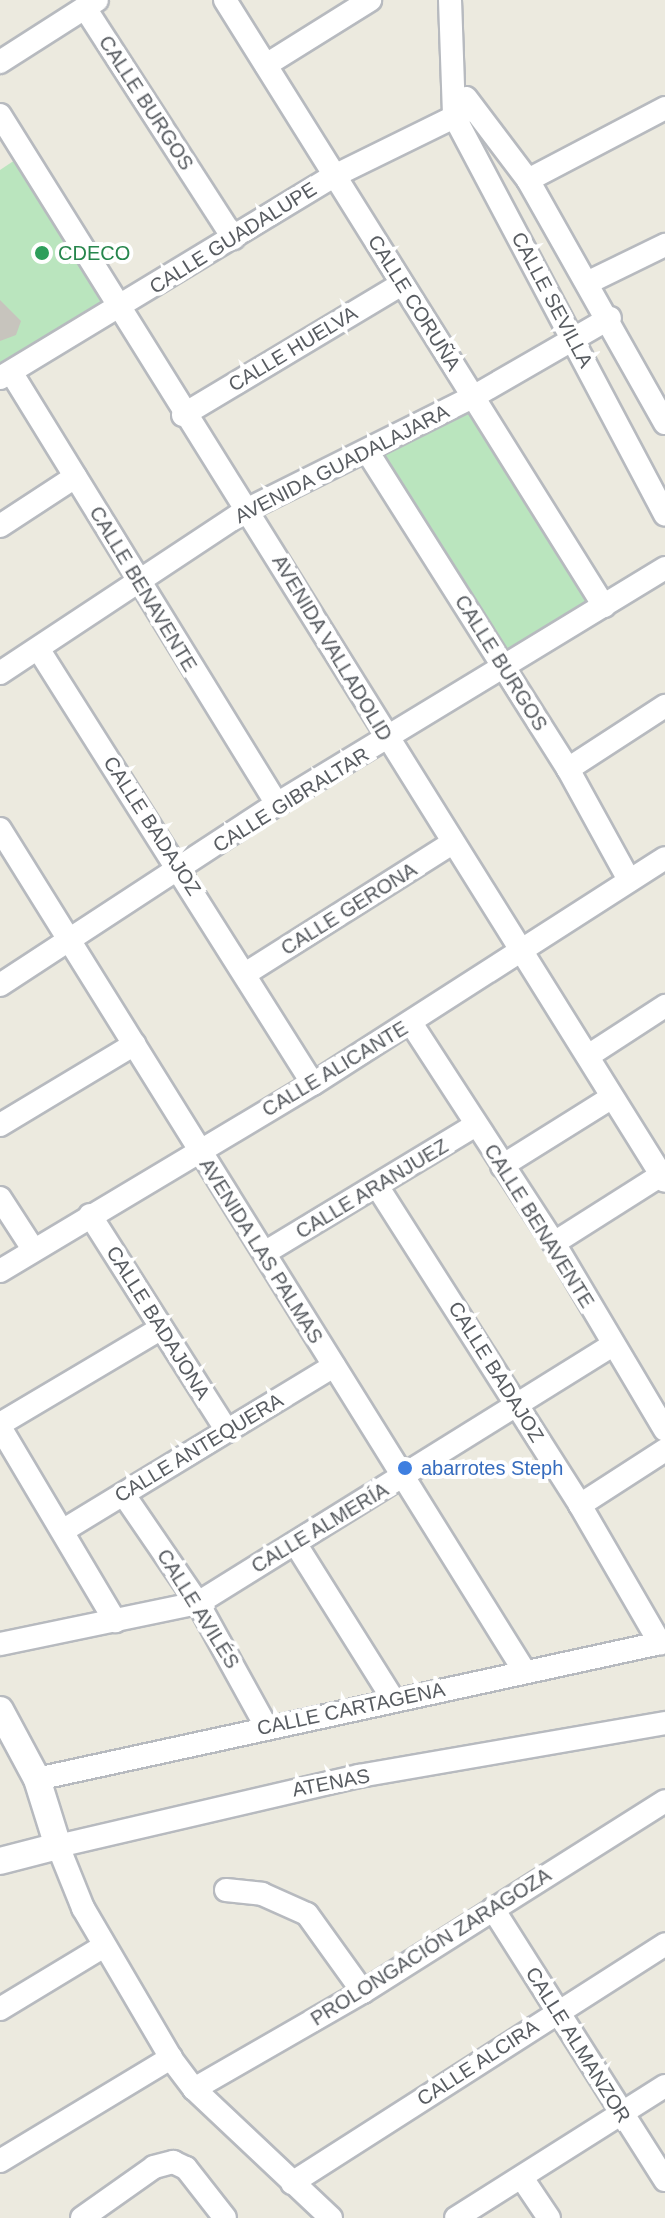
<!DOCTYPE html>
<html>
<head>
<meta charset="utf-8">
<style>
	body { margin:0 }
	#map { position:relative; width:665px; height:2218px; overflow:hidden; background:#eceadf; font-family:Arial,sans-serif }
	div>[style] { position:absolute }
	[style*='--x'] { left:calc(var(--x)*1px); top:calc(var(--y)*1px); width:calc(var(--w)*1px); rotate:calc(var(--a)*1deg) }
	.green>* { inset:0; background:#bae5be; transform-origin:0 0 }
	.building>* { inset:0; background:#c7c4bd }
	.roads { filter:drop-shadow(2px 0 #b7babf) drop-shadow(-2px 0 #b7babf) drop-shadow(0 2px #b7babf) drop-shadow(0 -2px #b7babf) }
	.minor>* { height:22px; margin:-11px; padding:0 11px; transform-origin:11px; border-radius:11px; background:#fff }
	.tertiary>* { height:26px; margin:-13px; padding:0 13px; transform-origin:13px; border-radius:13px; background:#fff }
	.dots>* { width:22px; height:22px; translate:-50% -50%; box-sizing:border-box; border:4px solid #fff; border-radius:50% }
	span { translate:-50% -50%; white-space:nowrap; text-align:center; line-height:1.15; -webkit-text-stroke:8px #fff; paint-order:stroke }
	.street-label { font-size:20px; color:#585c61 }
	.leisure-label { font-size:20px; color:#27864d }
	.left { translate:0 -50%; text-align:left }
	.shop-label { font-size:20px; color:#366cbe }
</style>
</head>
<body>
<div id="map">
	<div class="green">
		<i style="clip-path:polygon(24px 154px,118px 309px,0 380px,0 170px)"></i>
		<i style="left:473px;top:397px;width:247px;height:119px;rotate:58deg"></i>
	</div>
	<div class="building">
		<i style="clip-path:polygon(0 300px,21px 321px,16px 335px,0 341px)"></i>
	</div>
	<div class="roads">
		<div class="minor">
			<i style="--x:225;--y:0;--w:715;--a:57.98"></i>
			<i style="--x:450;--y:0;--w:116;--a:88"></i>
			<i style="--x:454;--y:116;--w:451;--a:62.1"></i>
			<i style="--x:85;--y:8;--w:274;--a:57.2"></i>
			<i style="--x:0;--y:62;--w:115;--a:-32.6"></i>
			<i style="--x:266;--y:65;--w:123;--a:-32"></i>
			<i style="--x:466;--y:98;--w:103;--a:52.9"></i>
			<i style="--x:528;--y:180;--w:279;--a:60.6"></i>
			<i style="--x:0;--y:115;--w:1256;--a:58.04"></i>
			<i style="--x:528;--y:180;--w:155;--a:-27.7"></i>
			<i style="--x:587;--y:283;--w:87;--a:-26"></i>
			<i style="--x:11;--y:372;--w:507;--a:58.38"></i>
			<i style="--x:0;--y:378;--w:390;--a:-31.2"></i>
			<i style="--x:334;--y:176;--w:154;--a:-26.2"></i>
			<i style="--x:183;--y:415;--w:255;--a:-30.9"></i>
			<i style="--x:367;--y:451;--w:376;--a:57.7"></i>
			<i style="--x:568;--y:769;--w:127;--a:61.2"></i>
			<i style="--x:0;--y:526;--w:90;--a:-33.2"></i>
			<i style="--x:39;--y:650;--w:513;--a:57.73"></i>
			<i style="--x:0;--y:673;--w:297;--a:-33.5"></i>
			<i style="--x:248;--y:509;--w:251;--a:-26.5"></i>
			<i style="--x:473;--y:397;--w:158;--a:-30"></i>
			<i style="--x:568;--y:769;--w:116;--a:-33"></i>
			<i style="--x:0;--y:829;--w:993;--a:58.09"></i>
			<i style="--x:245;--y:974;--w:245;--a:-32.3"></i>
			<i style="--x:0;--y:985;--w:331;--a:-33.2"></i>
			<i style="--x:277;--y:804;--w:454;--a:-31.3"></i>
			<i style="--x:411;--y:1023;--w:262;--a:57"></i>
			<i style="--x:554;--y:1243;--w:217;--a:59.3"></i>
			<i style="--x:588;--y:1056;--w:92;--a:-33"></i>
			<i style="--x:0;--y:1125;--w:157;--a:-31"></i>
			<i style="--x:502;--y:1166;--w:128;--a:-32"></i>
			<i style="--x:377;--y:1186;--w:378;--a:57.5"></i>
			<i style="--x:580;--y:1505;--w:160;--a:59.9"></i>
			<i style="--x:0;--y:1198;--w:61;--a:57.1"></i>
			<i style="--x:90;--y:1215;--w:256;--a:57.6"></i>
			<i style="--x:554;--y:1243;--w:127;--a:-32.4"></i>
			<i style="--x:266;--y:1252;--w:245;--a:-31.2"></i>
			<i style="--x:0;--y:1271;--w:365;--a:-30.9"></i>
			<i style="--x:313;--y:1084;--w:418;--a:-32.7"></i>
			<i style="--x:0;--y:1424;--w:186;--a:-30.7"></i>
			<i style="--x:0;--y:1427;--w:226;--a:59.3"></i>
			<i style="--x:124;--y:1495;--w:131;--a:55.6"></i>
			<i style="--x:198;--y:1603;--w:143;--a:61.1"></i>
			<i style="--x:580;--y:1505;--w:101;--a:-32.9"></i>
			<i style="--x:64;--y:1530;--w:316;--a:-31.3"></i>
			<i style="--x:295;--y:1543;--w:184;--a:57.9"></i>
			<i style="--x:0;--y:1644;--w:202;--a:-11.7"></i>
			<i style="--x:198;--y:1603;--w:488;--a:-31.9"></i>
			<i style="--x:37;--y:1779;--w:643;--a:-12.31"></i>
			<i style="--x:226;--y:1890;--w:36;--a:6"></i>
			<i style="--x:262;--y:1894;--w:49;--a:24"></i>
			<i style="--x:307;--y:1914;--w:96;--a:54.3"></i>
			<i style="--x:493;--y:1909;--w:321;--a:57.6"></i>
			<i style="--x:0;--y:2009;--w:122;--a:-31.2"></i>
			<i style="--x:194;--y:2089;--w:195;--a:-29.9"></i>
			<i style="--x:363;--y:1992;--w:357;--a:-32.3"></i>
			<i style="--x:0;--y:2161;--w:200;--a:-31.1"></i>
			<i style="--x:522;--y:2178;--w:48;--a:56"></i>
			<i style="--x:292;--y:2183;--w:443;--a:-32.6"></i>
			<i style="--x:82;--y:2218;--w:88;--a:-35.3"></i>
			<i style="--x:154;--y:2167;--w:20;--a:-15"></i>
			<i style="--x:173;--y:2162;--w:14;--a:25"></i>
			<i style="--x:186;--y:2168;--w:63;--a:52"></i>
			<i style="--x:331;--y:2218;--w:188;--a:-136.7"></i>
			<i style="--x:194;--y:2089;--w:39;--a:-127"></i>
			<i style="--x:171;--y:2058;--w:174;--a:-120.4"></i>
			<i style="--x:83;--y:1908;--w:67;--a:-112"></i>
			<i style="--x:58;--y:1846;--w:309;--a:-13.1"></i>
			<i style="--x:359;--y:1776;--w:311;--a:-9.8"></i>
			<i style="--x:456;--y:2218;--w:247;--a:-32.3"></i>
		</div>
		<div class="tertiary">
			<i style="--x:0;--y:1710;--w:78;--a:61.8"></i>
			<i style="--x:37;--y:1779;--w:70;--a:72.6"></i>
			<i style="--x:58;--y:1846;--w:60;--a:165.5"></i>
		</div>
	</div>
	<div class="dots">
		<i style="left:42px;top:253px;background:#2e9e5b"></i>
		<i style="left:405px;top:1468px;background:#3f7fe0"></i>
	</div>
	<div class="street-label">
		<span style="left:146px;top:103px;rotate:57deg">CALLE BURGOS</span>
		<span style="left:233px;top:238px;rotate:-32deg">CALLE GUADALUPE</span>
		<span style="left:552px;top:300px;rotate:62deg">CALLE SEVILLA</span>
		<span style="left:414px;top:303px;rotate:58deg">CALLE CORUÑA</span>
		<span style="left:293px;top:349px;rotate:-31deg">CALLE HUELVA</span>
		<span style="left:342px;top:464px;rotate:-27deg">AVENIDA GUADALAJARA</span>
		<span style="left:143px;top:589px;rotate:59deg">CALLE BENAVENTE</span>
		<span style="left:332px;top:648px;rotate:59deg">AVENIDA VALLADOLID</span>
		<span style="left:501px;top:663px;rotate:58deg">CALLE BURGOS</span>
		<span style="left:291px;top:800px;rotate:-32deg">CALLE GIBRALTAR</span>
		<span style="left:152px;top:826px;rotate:57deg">CALLE BADAJOZ</span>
		<span style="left:349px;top:909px;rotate:-32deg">CALLE GERONA</span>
		<span style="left:335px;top:1069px;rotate:-31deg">CALLE ALICANTE</span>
		<span style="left:372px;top:1189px;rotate:-31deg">CALLE ARANJUEZ</span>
		<span style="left:539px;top:1226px;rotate:58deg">CALLE BENAVENTE</span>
		<span style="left:261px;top:1251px;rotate:58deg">AVENIDA LAS PALMAS</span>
		<span style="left:158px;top:1323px;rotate:58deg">CALLE BADAJONA</span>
		<span style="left:496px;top:1372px;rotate:58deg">CALLE BADAJOZ</span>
		<span style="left:199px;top:1448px;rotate:-31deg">CALLE ANTEQUERA</span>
		<span style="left:320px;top:1528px;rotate:-31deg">CALLE ALMERÍA</span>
		<span style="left:198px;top:1609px;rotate:58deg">CALLE AVILÉS</span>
		<span style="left:351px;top:1709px;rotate:-12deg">CALLE CARTAGENA</span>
		<span style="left:331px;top:1783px;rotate:-11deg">ATENAS</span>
		<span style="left:431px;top:1947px;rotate:-32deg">PROLONGACIÓN ZARAGOZA</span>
		<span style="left:578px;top:2045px;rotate:58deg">CALLE ALMANZOR</span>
		<span style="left:478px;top:2063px;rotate:-33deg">CALLE ALCIRA</span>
	</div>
	<div class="leisure-label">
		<span class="left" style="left:58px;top:253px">CDECO</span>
	</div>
	<div class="shop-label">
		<span class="left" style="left:421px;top:1468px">abarrotes Steph</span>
	</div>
</div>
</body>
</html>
